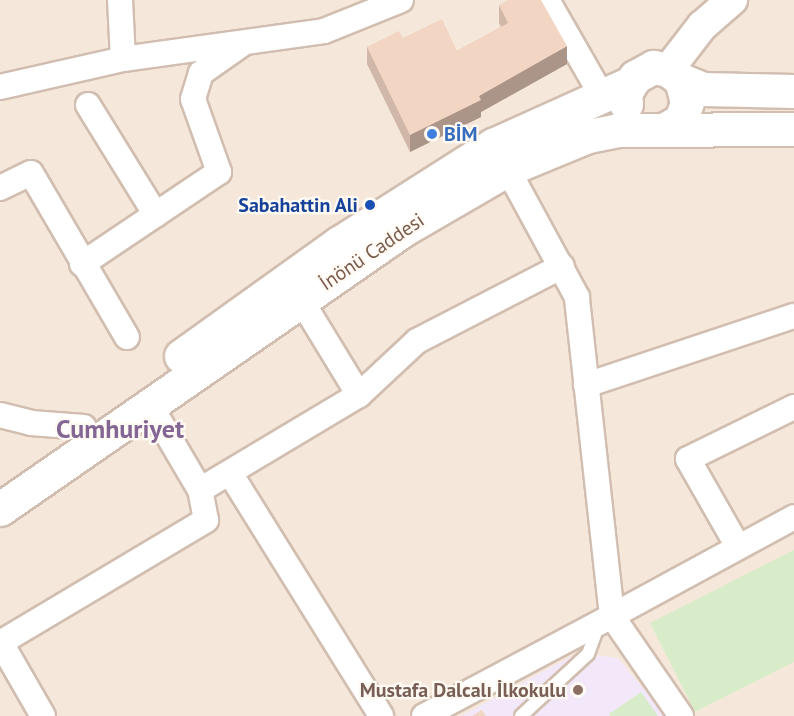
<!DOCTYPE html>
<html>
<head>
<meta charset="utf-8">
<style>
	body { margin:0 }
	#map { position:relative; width:794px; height:716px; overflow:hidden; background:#fdf6ec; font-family:"PT Sans",sans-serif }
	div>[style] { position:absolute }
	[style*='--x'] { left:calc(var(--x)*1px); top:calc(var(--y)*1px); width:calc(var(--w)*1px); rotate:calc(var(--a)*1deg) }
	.residential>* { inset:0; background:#f5e8da; transform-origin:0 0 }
	.education>* { inset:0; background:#f3e8fa }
	.green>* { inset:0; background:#d8ecc9 }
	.roads { filter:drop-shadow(2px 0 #d1beb0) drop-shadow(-2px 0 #d1beb0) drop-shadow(0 2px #d1beb0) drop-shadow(0 -2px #d1beb0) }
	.service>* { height:12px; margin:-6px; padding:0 6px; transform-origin:6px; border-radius:6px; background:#fff }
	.minor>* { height:24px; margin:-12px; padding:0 12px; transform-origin:12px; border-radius:12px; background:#fff }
	.tertiary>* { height:30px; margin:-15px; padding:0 15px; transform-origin:15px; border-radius:15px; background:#fff }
	.secondary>* { height:33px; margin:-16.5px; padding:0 16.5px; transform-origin:16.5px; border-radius:16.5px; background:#fff }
	.wall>* { inset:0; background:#d1b7a8 }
	.shaded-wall>* { inset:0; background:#aa9588 }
	.building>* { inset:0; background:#f3d5c3 }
	.dots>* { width:16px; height:16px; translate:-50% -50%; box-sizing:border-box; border:3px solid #fffaf3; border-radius:50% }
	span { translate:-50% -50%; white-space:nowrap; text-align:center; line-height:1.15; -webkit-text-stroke:4.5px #fffaf3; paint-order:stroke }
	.shop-label { font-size:20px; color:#366cbe; font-weight:700 }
	.left { translate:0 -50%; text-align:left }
	.transit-label { font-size:20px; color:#164399; font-weight:700 }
	.right { translate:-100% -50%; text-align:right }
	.street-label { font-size:20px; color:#7a5c4d }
	.education-label { font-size:20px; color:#785e54; font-weight:700 }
	.district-label { font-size:26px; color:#846695; font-weight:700 }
</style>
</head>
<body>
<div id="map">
	<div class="residential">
		<i style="left:0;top:0;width:794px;height:716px"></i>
	</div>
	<div class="education">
		<i style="clip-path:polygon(588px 654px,618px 658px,666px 716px,461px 716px,570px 657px)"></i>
	</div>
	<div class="green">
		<i style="clip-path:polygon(794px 550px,794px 662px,695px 712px,650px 623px)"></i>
		<i style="clip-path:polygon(641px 692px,658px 716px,610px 716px,609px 714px)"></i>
	</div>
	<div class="roads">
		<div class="service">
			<i style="--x:521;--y:716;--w:91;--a:-42.8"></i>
			<i style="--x:588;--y:654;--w:32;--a:-70"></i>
		</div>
		<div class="minor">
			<i style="--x:120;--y:0;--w:59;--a:87.1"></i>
			<i style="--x:547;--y:0;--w:111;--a:60.2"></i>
			<i style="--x:0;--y:87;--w:126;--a:-12.8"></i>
			<i style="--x:123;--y:59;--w:203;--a:-7.9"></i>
			<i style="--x:324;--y:31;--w:83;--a:-21.9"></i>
			<i style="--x:88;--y:105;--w:129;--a:58.3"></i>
			<i style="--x:0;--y:188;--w:34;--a:-26"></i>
			<i style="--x:31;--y:173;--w:190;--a:59.7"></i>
			<i style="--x:82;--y:264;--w:165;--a:-33.9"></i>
			<i style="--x:219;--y:172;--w:77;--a:-109.6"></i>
			<i style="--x:193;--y:99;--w:27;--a:-73"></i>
			<i style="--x:201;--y:73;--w:49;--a:-35"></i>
			<i style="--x:301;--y:300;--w:111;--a:58.6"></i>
			<i style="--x:586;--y:385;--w:219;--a:-18.4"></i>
			<i style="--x:150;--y:405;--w:99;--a:59.5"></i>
			<i style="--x:0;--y:415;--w:32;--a:14"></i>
			<i style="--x:31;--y:423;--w:53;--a:4.3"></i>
			<i style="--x:230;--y:473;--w:286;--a:58.1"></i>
			<i style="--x:737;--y:545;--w:99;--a:-119.7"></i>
			<i style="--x:688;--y:459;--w:118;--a:-26.1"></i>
			<i style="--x:0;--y:643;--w:240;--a:-30.8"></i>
			<i style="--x:206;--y:520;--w:31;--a:-101"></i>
			<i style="--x:200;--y:490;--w:185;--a:-30.9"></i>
			<i style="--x:359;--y:395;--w:79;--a:-43"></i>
			<i style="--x:417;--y:341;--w:163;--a:-27.3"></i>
			<i style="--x:1;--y:643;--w:84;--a:60.1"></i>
			<i style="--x:424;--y:716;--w:213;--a:-28"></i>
			<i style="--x:612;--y:616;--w:321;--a:-96.3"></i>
			<i style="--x:577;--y:297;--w:159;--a:-118.5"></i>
			<i style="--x:681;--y:716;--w:121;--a:-124.6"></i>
			<i style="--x:612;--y:616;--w:207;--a:-28.5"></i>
		</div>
		<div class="tertiary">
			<i style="--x:668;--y:70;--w:56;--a:-52.3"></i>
			<i style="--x:702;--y:26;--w:40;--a:-41"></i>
		</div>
		<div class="secondary">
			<i style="--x:681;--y:80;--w:24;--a:22"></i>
			<i style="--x:703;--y:89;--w:91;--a:1.3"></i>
			<i style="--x:626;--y:104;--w:11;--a:-95"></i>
			<i style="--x:625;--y:93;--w:19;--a:-58"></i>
			<i style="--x:635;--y:77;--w:21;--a:-29"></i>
			<i style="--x:653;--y:67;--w:15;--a:11"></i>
			<i style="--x:668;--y:70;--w:16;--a:38"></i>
			<i style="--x:681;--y:80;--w:23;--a:75"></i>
			<i style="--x:687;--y:102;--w:19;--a:108"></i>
			<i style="--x:681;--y:120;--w:16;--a:150"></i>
			<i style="--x:181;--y:356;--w:194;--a:-35.6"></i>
			<i style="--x:339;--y:243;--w:183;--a:-32.5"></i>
			<i style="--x:493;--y:145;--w:149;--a:-24.2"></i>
			<i style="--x:0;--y:509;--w:488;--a:-34.7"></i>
			<i style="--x:401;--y:231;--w:124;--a:-30.1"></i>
			<i style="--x:508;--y:169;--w:87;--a:-22.4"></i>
			<i style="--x:588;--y:136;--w:31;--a:-11"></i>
			<i style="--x:618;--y:130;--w:176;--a:-0.3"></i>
		</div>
	</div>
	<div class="wall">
		<i style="clip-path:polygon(499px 5px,567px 64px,481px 112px,481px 117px,410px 152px,367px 64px,367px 47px,403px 38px,457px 51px,501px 27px,499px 23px)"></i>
	</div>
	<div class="shaded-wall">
		<i style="clip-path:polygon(567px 46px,567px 64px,481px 112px,481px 117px,410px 152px,410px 135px)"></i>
	</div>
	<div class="building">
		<i style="clip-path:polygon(508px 0,541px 0,567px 46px,479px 96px,481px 100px,410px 135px,367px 47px,399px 31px,403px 38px,442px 19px,457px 51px,508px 23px,499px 5px)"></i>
		<i style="clip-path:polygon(482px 710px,486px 716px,472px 716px)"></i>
	</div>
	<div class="dots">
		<i style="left:432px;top:134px;background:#3f7fe0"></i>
		<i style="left:370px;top:205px;background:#1a4fb4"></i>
		<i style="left:578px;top:690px;background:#8d6e63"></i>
	</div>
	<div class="shop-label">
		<span class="left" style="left:444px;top:134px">BİM</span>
	</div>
	<div class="transit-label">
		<span class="right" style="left:358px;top:205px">Sabahattin Ali</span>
	</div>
	<div class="street-label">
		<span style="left:372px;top:252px;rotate:-34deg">İnönü Caddesi</span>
	</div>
	<div class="education-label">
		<span class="right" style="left:566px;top:690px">Mustafa Dalcalı İlkokulu</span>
	</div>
	<div class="district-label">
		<span style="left:120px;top:429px">Cumhuriyet</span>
	</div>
</div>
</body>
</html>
